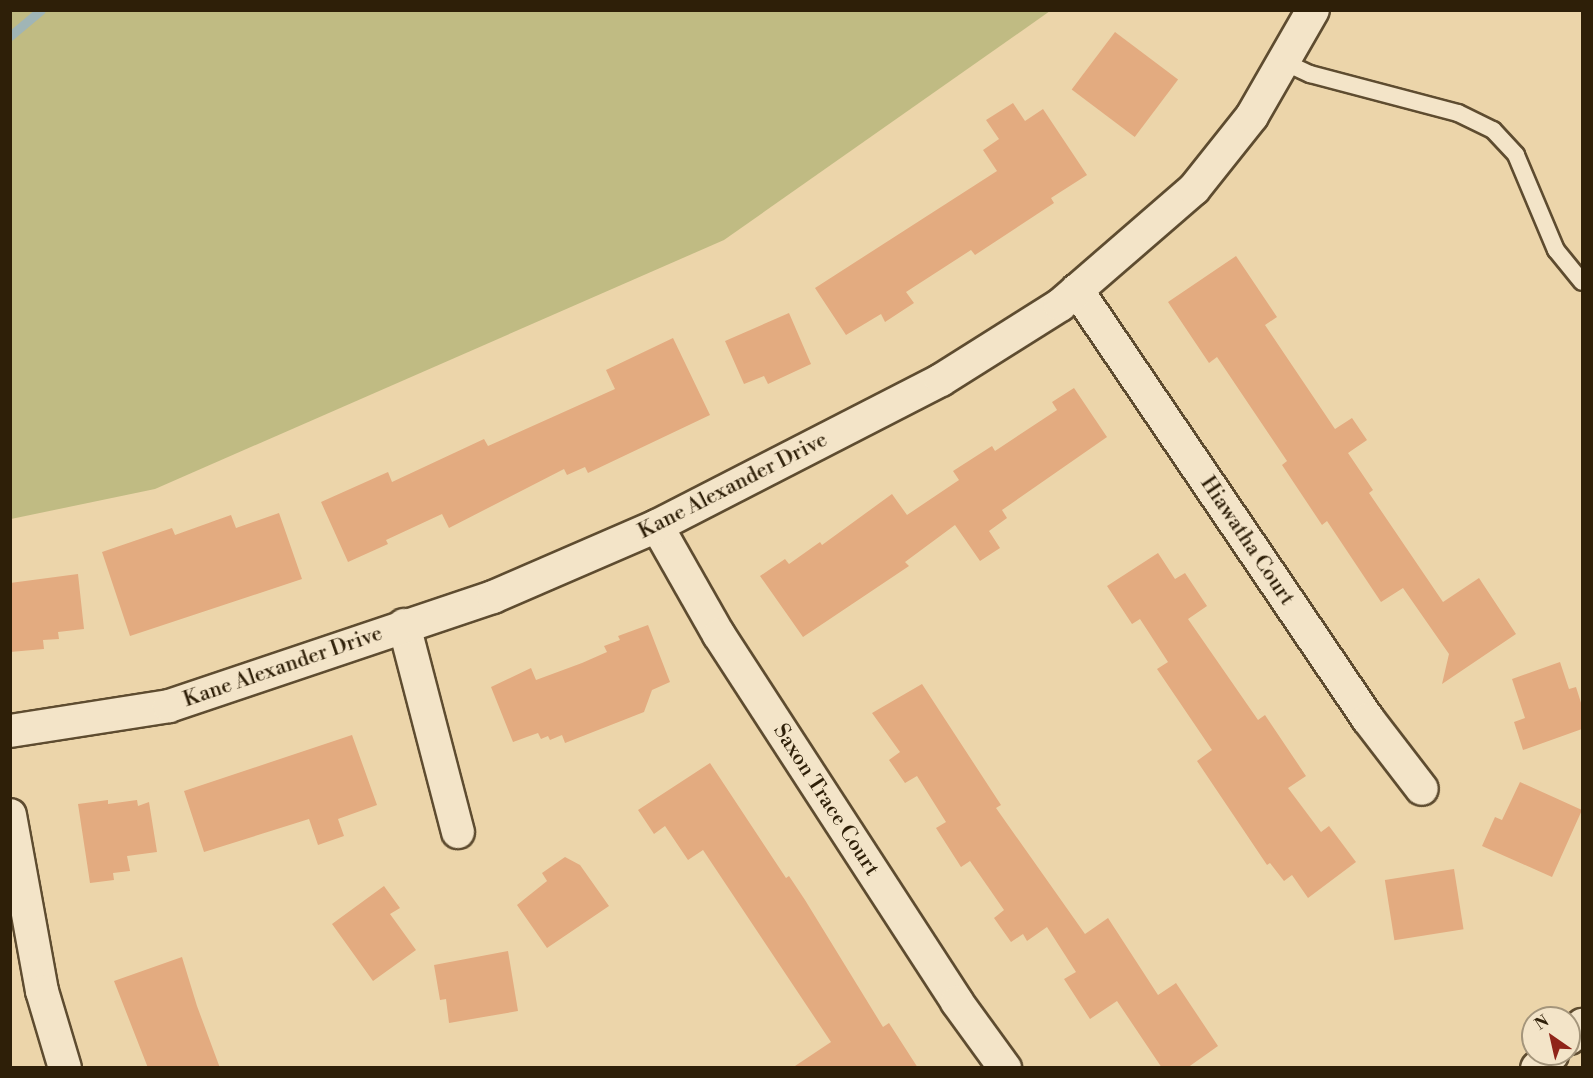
<!DOCTYPE html>
<html>
<head>
<meta charset="utf-8">
<style>
	body { margin:0 }
	#map { position:relative; width:1593px; height:1078px; overflow:hidden; background:#ecd5aa; font-family:"Libre Bodoni",serif }
	div>[style] { position:absolute }
	[style*='--x'] { left:calc(var(--x)*1px); top:calc(var(--y)*1px); width:calc(var(--w)*1px); rotate:calc(var(--a)*1deg) }
	.green>* { inset:0; background:#c0bb83 }
	.stream>* { height:9px; margin:-4.5px; padding:0 4.5px; transform-origin:4.5px; border-radius:4.5px; background:#a0b5b6 }
	.building>* { inset:0; background:#e3ab80; transform-origin:0 0 }
	.roads { filter:drop-shadow(2px 0 #5e4c30) drop-shadow(-2px 0 #5e4c30) drop-shadow(0 2px #5e4c30) drop-shadow(0 -2px #5e4c30) }
	.lane>* { height:16px; margin:-8px; padding:0 8px; transform-origin:8px; border-radius:8px; background:#f3e4c8 }
	.street>* { height:32px; margin:-16px; padding:0 16px; transform-origin:16px; border-radius:16px; background:#f3e4c8 }
	.secondary>* { height:33px; margin:-16.5px; padding:0 16.5px; transform-origin:16.5px; border-radius:16.5px; background:#f3e4c8 }
	span { translate:-50% -50%; white-space:nowrap; text-align:center; line-height:1.15; -webkit-text-stroke:5px #f3e4c8; paint-order:stroke }
	.street-label { font-size:21px; color:#2e1f08 }
	.frame { position:absolute; inset:0; border:12px solid #2e1f08; pointer-events:none }
	.north { position:absolute; left:1521px; top:1006px; width:60px; height:60px; box-sizing:border-box; background:#f3e4c8; border:2px solid #a4957b; border-radius:50%; rotate:326deg; font-size:16px; font-weight:700; line-height:24px; text-align:center; color:#2e1f08 }
	.north::after { content:''; display:block; margin:auto; width:21px; height:27px; background:#8f2418; clip-path:polygon(50% 0,100% 100%,50% 72%,0 100%) }
</style>
</head>
<body>
<div id="map">
	<div class="green">
		<i style="clip-path:polygon(11px 10px,1050px 10px,1050px 11px,724px 240px,155px 489px,11px 519px)"></i>
	</div>
	<div class="stream">
		<i style="--x:10;--y:36;--w:40;--a:-40"></i>
	</div>
	<div class="building">
		<i style="left:1115px;top:32px;width:79px;height:72px;rotate:37deg"></i>
		<i style="clip-path:polygon(1013px 103px,1025px 121px,1043px 109px,1087px 175px,1051px 198px,1054px 203px,975px 255px,971px 250px,906px 292px,914px 303px,885px 322px,881px 314px,846px 335px,815px 288px,997px 171px,983px 150px,999px 139px,986px 120px)"></i>
		<i style="clip-path:polygon(1236px 256px,1277px 317px,1265px 325px,1335px 429px,1352px 418px,1367px 440px,1348px 453px,1373px 490px,1369px 493px,1443px 602px,1479px 578px,1516px 634px,1442px 684px,1449px 654px,1403px 588px,1381px 602px,1327px 521px,1322px 525px,1282px 465px,1287px 461px,1217px 357px,1209px 363px,1168px 302px)"></i>
		<i style="clip-path:polygon(789px 313px,811px 364px,768px 384px,764px 376px,744px 384px,725px 341px)"></i>
		<i style="clip-path:polygon(673px 338px,710px 415px,588px 473px,585px 467px,567px 475px,564px 469px,449px 528px,442px 514px,386px 540px,388px 544px,348px 562px,321px 502px,388px 472px,392px 482px,484px 439px,488px 446px,615px 389px,606px 370px)"></i>
		<i style="clip-path:polygon(1074px 388px,1107px 437px,1002px 510px,1007px 518px,989px 531px,1000px 548px,980px 561px,955px 525px,905px 562px,909px 566px,803px 637px,760px 576px,785px 559px,789px 564px,820px 542px,822px 545px,892px 494px,907px 515px,959px 480px,953px 471px,992px 446px,995px 451px,1057px 410px,1052px 402px)"></i>
		<i style="clip-path:polygon(279px 513px,302px 579px,130px 636px,102px 552px,172px 528px,175px 535px,231px 515px,236px 528px)"></i>
		<i style="clip-path:polygon(1158px 553px,1175px 579px,1185px 573px,1207px 606px,1188px 619px,1258px 720px,1265px 715px,1306px 776px,1288px 788px,1321px 832px,1329px 826px,1356px 862px,1308px 898px,1292px 875px,1284px 881px,1270px 863px,1267px 865px,1197px 761px,1212px 750px,1157px 669px,1168px 662px,1140px 619px,1132px 624px,1107px 586px)"></i>
		<i style="clip-path:polygon(78px 574px,84px 629px,58px 632px,59px 639px,43px 640px,44px 649px,10px 652px,10px 583px)"></i>
		<i style="clip-path:polygon(648px 625px,670px 682px,652px 690px,644px 712px,565px 743px,562px 735px,550px 740px,548px 736px,541px 739px,538px 733px,513px 742px,491px 687px,531px 668px,536px 680px,582px 663px,607px 652px,604px 646px,620px 640px,618px 636px)"></i>
		<i style="clip-path:polygon(1560px 662px,1569px 689px,1576px 687px,1582px 706px,1582px 729px,1523px 750px,1514px 722px,1525px 718px,1512px 679px)"></i>
		<i style="clip-path:polygon(922px 684px,1001px 805px,996px 808px,1085px 934px,1108px 918px,1158px 995px,1176px 983px,1218px 1046px,1187px 1068px,1162px 1068px,1117px 1001px,1090px 1019px,1064px 979px,1076px 972px,1047px 927px,1027px 941px,1023px 934px,1011px 942px,994px 918px,1004px 910px,970px 861px,961px 867px,936px 828px,946px 822px,917px 776px,905px 783px,889px 760px,900px 752px,872px 713px)"></i>
		<i style="clip-path:polygon(352px 735px,377px 805px,338px 819px,344px 836px,318px 845px,309px 819px,204px 852px,184px 791px)"></i>
		<i style="clip-path:polygon(710px 763px,786px 878px,789px 876px,805px 900px,883px 1027px,889px 1023px,918px 1068px,792px 1068px,831px 1042px,703px 850px,688px 860px,665px 826px,654px 834px,638px 810px)"></i>
		<i style="clip-path:polygon(1520px 782px,1582px 810px,1552px 877px,1482px 846px,1495px 817px,1502px 820px)"></i>
		<i style="clip-path:polygon(108px 800px,108px 804px,137px 800px,138px 806px,149px 802px,157px 852px,127px 856px,130px 871px,113px 873px,114px 880px,90px 883px,78px 804px)"></i>
		<i style="clip-path:polygon(565px 857px,580px 865px,609px 906px,547px 948px,517px 905px,547px 881px,542px 873px)"></i>
		<i style="left:1454px;top:869px;width:61px;height:70px;rotate:81deg"></i>
		<i style="clip-path:polygon(384px 886px,400px 908px,390px 914px,416px 950px,373px 981px,332px 924px)"></i>
		<i style="clip-path:polygon(508px 951px,518px 1011px,449px 1023px,446px 999px,440px 1000px,434px 965px)"></i>
		<i style="clip-path:polygon(182px 957px,197px 1006px,220px 1068px,148px 1068px,114px 981px)"></i>
	</div>
	<div class="roads">
		<div class="lane">
			<i style="--x:1284;--y:62;--w:29;--a:25"></i>
			<i style="--x:1310;--y:74;--w:153;--a:14.8"></i>
			<i style="--x:1458;--y:113;--w:39;--a:26"></i>
			<i style="--x:1493;--y:130;--w:34;--a:47"></i>
			<i style="--x:1516;--y:155;--w:103;--a:67.2"></i>
			<i style="--x:1556;--y:250;--w:41;--a:50.9"></i>
		</div>
		<div class="street">
			<i style="--x:1077;--y:290;--w:518;--a:55.85"></i>
			<i style="--x:1368;--y:719;--w:88;--a:52.4"></i>
			<i style="--x:657;--y:526;--w:125;--a:60.4"></i>
			<i style="--x:719;--y:635;--w:437;--a:57"></i>
			<i style="--x:957;--y:1002;--w:82;--a:54"></i>
			<i style="--x:404;--y:625;--w:214;--a:75.4"></i>
			<i style="--x:10;--y:731;--w:161;--a:-8.9"></i>
			<i style="--x:169;--y:706;--w:342;--a:-18.6"></i>
			<i style="--x:493;--y:597;--w:179;--a:-23.4"></i>
			<i style="--x:657;--y:526;--w:319;--a:-27.2"></i>
			<i style="--x:941;--y:380;--w:141;--a:-32.2"></i>
			<i style="--x:1060;--y:305;--w:177;--a:-40.9"></i>
			<i style="--x:1194;--y:189;--w:93;--a:-51.5"></i>
			<i style="--x:1252;--y:116;--w:122;--a:-60.1"></i>
			<i style="--x:10;--y:815;--w:179;--a:79.7"></i>
			<i style="--x:42;--y:991;--w:80;--a:73.4"></i>
		</div>
		<div class="secondary">
			<i style="--x:1569;--y:1037;--w:18;--a:-43"></i>
			<i style="--x:1537;--y:1068;--w:20;--a:-45"></i>
		</div>
	</div>
	<div class="street-label">
		<span style="left:733px;top:486px;rotate:-27deg">Kane Alexander Drive</span>
		<span style="left:1247px;top:541px;rotate:56deg">Hiawatha Court</span>
		<span style="left:283px;top:667px;rotate:-19deg">Kane Alexander Drive</span>
		<span style="left:826px;top:800px;rotate:57deg">Saxon Trace Court</span>
	</div>
	<div class="frame"></div>
	<div class="north">N</div>
</div>
</body>
</html>
